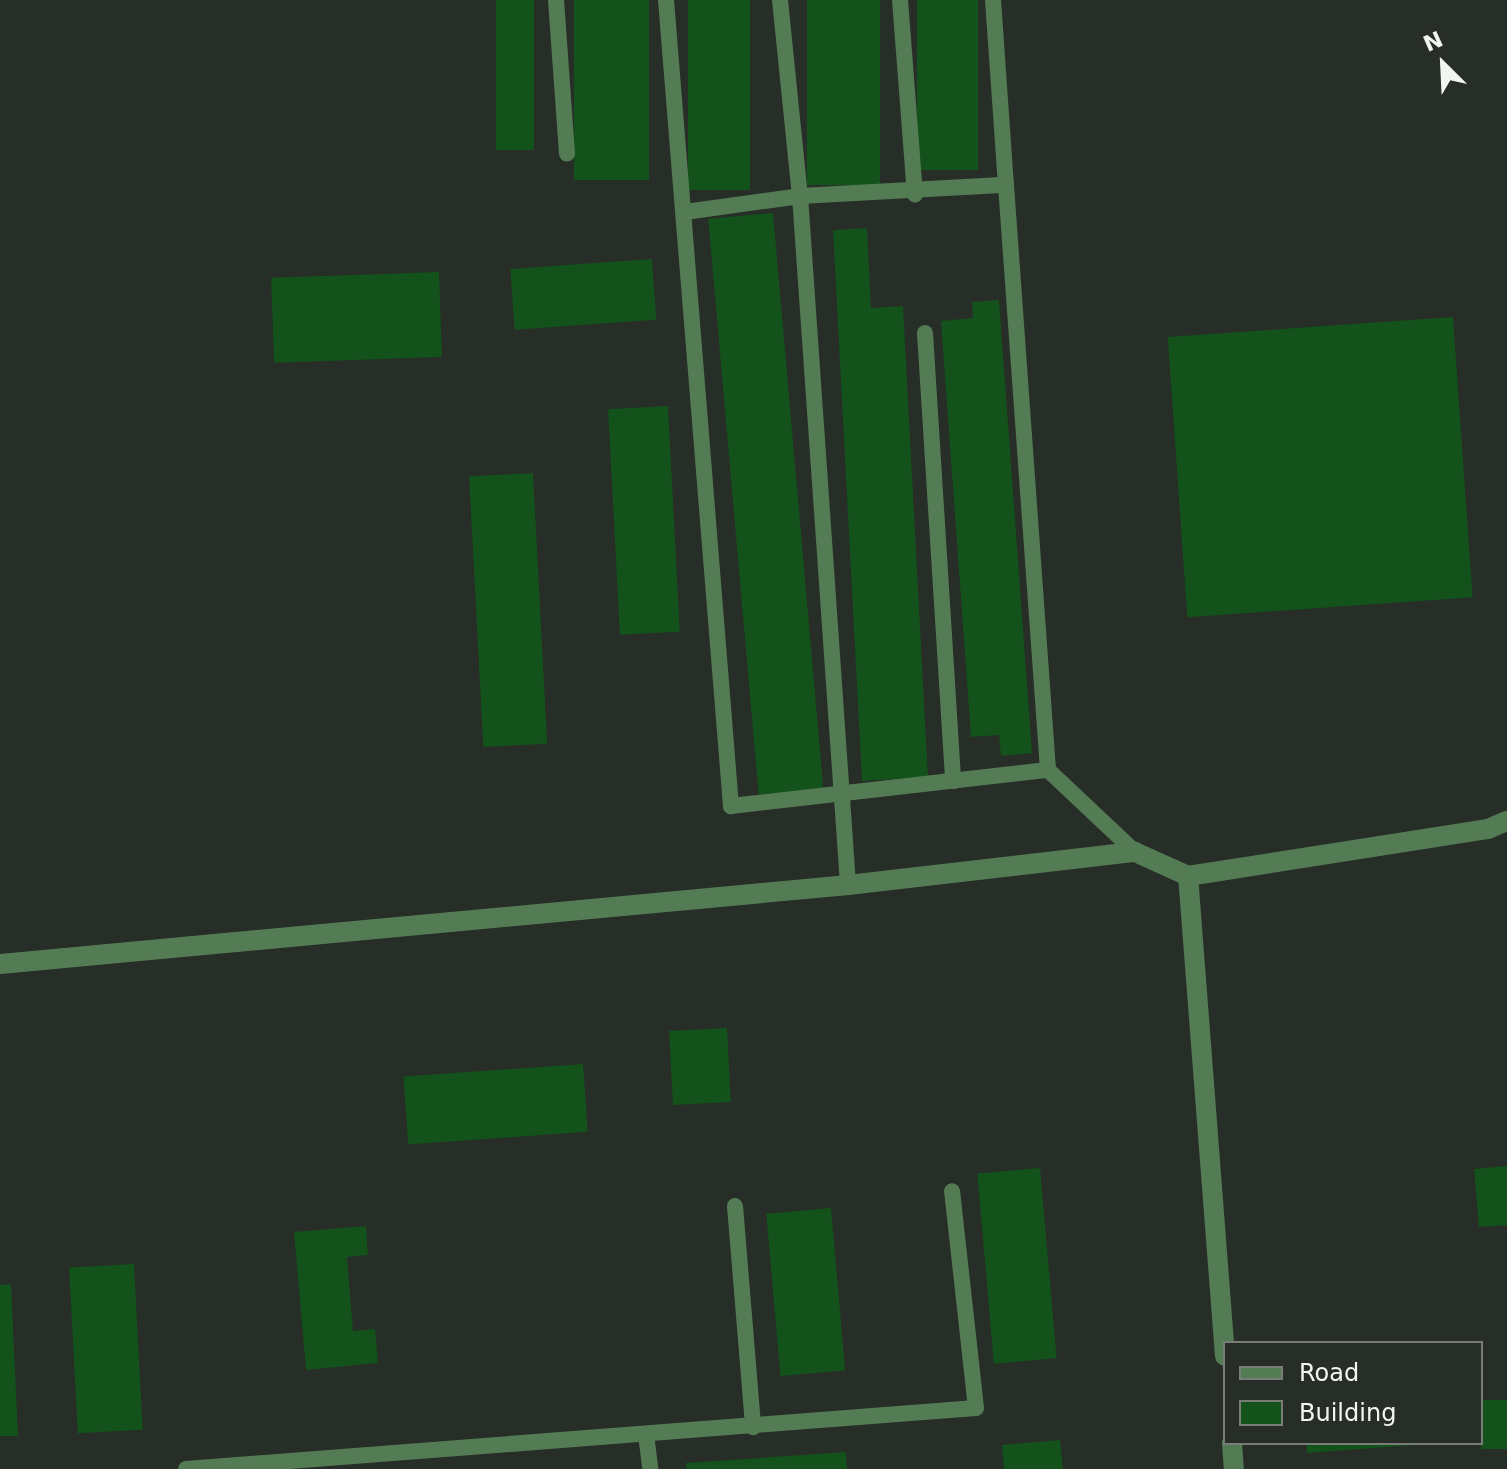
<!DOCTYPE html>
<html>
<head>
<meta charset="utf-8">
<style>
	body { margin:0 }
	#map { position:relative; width:1507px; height:1469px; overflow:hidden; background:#272d27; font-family:"DejaVu Sans",sans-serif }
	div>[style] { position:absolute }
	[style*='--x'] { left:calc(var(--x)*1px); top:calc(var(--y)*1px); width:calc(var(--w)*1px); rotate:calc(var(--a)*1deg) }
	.building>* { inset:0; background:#13521a; transform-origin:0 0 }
	.lane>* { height:16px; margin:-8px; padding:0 8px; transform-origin:8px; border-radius:8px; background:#547c54 }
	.street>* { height:20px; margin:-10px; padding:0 10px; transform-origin:10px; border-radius:10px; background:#547c54 }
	span { translate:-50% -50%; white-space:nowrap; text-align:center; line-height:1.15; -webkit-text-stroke:8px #272d27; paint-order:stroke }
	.legend { position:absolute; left:1223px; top:1341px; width:260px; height:104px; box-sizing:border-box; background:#272d27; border:2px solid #787d78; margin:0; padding:10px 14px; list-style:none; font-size:24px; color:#f1f6f1 }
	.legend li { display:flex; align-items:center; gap:16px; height:40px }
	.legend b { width:40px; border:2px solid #787d78 }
	.north { position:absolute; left:1403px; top:24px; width:80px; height:80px; -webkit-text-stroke:6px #272d27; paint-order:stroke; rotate:336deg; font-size:22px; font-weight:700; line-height:32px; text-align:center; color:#f1f6f1 }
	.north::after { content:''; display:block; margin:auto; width:28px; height:36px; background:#f1f6f1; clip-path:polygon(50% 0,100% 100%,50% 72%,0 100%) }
</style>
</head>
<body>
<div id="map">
	<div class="building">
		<i style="left:496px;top:0;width:38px;height:150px"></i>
		<i style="left:574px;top:0;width:75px;height:180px"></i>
		<i style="left:688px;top:0;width:62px;height:190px"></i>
		<i style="left:807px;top:0;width:73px;height:185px"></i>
		<i style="left:917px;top:0;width:61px;height:170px"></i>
		<i style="left:773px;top:213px;width:578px;height:65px;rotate:85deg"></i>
		<i style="clip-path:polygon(867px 228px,871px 308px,903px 306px,928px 777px,862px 781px,833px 230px)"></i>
		<i style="left:652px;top:259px;width:61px;height:142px;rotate:86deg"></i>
		<i style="left:439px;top:272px;width:85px;height:168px;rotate:88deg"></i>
		<i style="clip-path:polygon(999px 300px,1032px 753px,1001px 756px,999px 735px,971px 737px,941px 321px,973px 318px,972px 302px)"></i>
		<i style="left:1453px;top:317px;width:281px;height:286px;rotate:86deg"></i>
		<i style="left:668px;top:406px;width:226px;height:60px;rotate:87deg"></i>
		<i style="left:533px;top:473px;width:271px;height:64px;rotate:87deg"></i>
		<i style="left:727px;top:1028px;width:74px;height:58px;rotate:87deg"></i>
		<i style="left:583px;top:1064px;width:68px;height:180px;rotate:86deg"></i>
		<i style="clip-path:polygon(1507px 1166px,1507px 1225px,1479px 1227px,1474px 1169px)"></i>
		<i style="left:1040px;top:1168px;width:191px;height:63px;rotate:85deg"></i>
		<i style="left:831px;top:1208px;width:163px;height:65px;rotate:85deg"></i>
		<i style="clip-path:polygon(366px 1226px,368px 1255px,347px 1257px,353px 1331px,375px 1329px,378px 1363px,306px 1370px,294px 1232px)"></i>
		<i style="left:134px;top:1264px;width:166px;height:65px;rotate:87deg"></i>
		<i style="clip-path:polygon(11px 1284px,18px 1436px,0 1436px,0 1285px)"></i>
		<i style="left:1507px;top:1400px;width:49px;height:26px;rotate:90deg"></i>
		<i style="clip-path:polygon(1060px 1440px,1063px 1469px,1004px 1469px,1002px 1445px)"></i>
		<i style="clip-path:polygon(1306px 1443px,1413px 1443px,1413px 1445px,1307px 1453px)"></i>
		<i style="clip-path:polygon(846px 1452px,847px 1469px,686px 1469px,686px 1463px)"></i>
	</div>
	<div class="lane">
		<i style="--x:556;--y:0;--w:154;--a:85.9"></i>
		<i style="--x:666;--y:0;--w:809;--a:85.39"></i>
		<i style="--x:731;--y:806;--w:319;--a:-6.5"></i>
		<i style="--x:780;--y:0;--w:197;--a:84.2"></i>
		<i style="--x:800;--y:196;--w:691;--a:86.01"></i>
		<i style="--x:900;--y:0;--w:195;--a:85.6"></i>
		<i style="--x:993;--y:0;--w:185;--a:86"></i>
		<i style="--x:685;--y:212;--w:116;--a:-7.9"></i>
		<i style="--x:800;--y:196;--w:206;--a:-3.1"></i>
		<i style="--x:1006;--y:185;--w:587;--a:85.89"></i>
		<i style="--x:1048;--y:770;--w:120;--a:43.3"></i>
		<i style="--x:925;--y:333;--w:449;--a:86.4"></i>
		<i style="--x:735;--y:1206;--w:222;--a:85.3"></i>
		<i style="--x:646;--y:1434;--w:35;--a:83"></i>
		<i style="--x:186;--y:1469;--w:792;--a:-4.42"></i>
		<i style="--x:976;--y:1408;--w:218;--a:-96.3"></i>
	</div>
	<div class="street">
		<i style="--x:0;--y:964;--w:852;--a:-5.32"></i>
		<i style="--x:848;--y:885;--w:289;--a:-6.6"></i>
		<i style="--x:1135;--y:852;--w:58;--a:24.4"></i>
		<i style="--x:1225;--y:1356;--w:481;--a:-94.4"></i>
		<i style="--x:1188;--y:876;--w:304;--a:-8.9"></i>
		<i style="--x:1488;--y:829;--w:21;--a:-23"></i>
		<i style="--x:1232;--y:1443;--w:26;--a:86"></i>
	</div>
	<ul class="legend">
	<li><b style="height:10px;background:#547c54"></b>Road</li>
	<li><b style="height:22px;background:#13521a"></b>Building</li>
	</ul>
	<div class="north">N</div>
</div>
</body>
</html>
